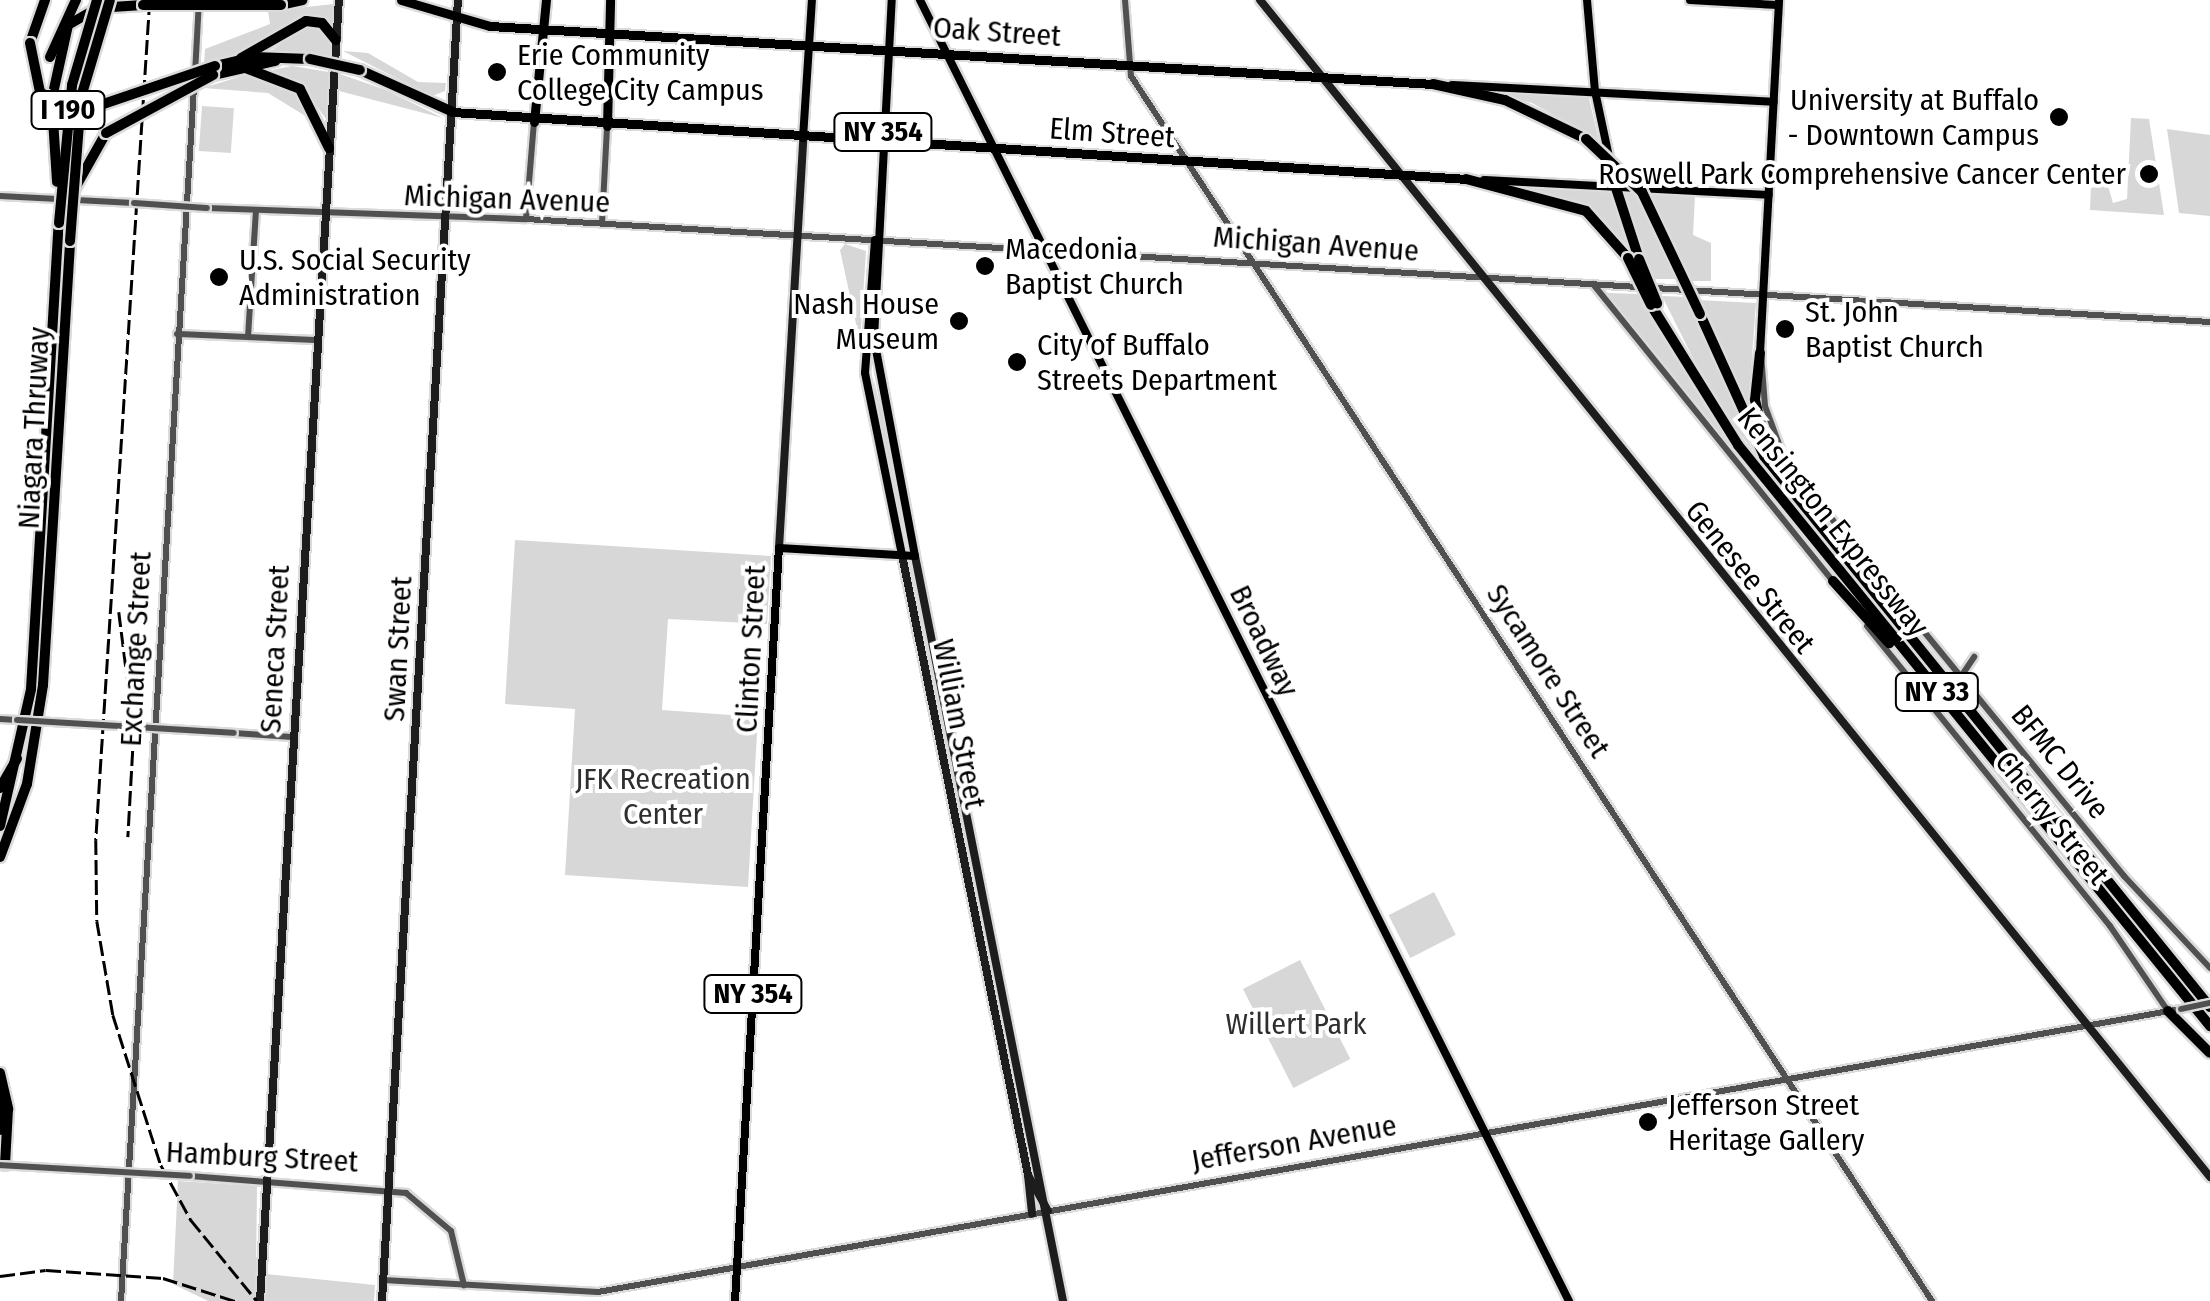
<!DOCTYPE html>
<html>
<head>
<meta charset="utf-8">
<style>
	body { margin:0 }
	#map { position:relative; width:2210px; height:1301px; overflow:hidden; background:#fff; font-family:"Fira Sans Condensed",sans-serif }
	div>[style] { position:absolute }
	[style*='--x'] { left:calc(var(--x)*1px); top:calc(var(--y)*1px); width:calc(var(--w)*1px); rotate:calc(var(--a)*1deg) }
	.green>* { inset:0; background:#d7d7d7; transform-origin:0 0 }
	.roads { filter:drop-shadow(2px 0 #dbdbdb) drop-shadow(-2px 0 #dbdbdb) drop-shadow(0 2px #dbdbdb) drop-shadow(0 -2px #dbdbdb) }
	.tertiary>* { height:6px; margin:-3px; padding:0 3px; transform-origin:3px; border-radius:3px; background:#505050 }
	.secondary>* { height:8px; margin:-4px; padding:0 4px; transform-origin:4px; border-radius:4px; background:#1d1d1d }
	.primary>* { height:8px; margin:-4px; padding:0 4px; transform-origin:4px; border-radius:4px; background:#000 }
	.trunk>* { height:9px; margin:-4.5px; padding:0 4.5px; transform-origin:4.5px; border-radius:4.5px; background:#000 }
	.motorway>* { height:10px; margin:-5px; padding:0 5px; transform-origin:5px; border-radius:5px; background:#000 }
	.rail>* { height:2.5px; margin-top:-1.25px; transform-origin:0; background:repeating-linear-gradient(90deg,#000 0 15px,transparent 0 20px) }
	.bridges { filter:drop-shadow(2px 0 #dbdbdb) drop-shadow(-2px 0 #dbdbdb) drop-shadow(0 2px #dbdbdb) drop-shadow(0 -2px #dbdbdb) }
	.tertiary-bridge>* { height:6px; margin:-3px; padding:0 3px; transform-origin:3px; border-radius:3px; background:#505050 }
	.motorway-bridge>* { height:10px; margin:-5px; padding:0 5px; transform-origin:5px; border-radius:5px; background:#000 }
	.dots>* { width:28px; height:28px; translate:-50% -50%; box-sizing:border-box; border:5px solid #fff; border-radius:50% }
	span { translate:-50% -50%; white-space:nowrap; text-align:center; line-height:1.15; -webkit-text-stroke:8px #fff; paint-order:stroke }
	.shield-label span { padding:2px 8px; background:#fff; border:2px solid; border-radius:8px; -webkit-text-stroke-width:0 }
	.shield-label { font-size:28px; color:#000; font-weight:700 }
	.street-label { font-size:30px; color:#000 }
	.poi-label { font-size:30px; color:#000 }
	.left { translate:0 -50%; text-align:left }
	.right { translate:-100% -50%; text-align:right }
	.park-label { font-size:30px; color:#2e2e2e }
</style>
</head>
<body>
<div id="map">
	<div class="green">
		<i style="clip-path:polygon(334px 4px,333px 23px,317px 16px,295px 20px,242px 54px,204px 65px,205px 49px,270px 24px,268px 11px)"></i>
		<i style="clip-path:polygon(308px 24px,331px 39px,331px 57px,268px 53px)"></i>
		<i style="clip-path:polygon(343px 51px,368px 53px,418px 82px,446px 83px,445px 91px,432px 96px)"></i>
		<i style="clip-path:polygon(292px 66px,329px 72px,326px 119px,301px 84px,272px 70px)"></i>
		<i style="clip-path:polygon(248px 74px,299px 93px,312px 120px,268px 93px,203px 88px)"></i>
		<i style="clip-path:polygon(340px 74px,386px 90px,443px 118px,339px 91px)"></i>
		<i style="clip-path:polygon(1483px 90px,1588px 94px,1599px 141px,1532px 103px)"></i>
		<i style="left:202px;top:106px;width:32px;height:45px;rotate:4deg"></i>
		<i style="clip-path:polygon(2131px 118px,2149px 119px,2164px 215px,2090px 210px,2091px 185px,2108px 186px,2113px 203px,2127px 199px)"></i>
		<i style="clip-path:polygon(2167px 129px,2210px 135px,2210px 216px,2179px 213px)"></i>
		<i style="clip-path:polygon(1521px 187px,1612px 191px,1631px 249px,1595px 213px)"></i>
		<i style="clip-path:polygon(1623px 192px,1635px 192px,1647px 209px,1679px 279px,1653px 279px)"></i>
		<i style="clip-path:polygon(1649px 193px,1695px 196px,1693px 235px,1711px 243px,1711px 281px,1691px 281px)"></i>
		<i style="clip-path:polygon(845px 244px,866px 251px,860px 342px,840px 250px)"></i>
		<i style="clip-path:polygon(1606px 293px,1642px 294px,1736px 455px,1615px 307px)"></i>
		<i style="clip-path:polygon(1662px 296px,1688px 297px,1753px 451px,1712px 396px)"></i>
		<i style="clip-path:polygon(1698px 300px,1756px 303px,1750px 384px,1757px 435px)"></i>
		<i style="clip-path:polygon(873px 377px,891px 447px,908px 545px,885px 465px)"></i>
		<i style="clip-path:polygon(515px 540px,771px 556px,767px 624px,668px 619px,662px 710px,758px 717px,748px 887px,565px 875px,575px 709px,505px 704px)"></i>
		<i style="clip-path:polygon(910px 567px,923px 601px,979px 902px,976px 901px)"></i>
		<i style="left:1434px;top:892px;width:48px;height:51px;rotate:63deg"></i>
		<i style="left:1300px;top:960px;width:111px;height:64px;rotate:63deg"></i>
		<i style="clip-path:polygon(178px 1181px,257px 1186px,256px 1273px,375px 1285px,374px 1301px,208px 1301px,173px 1284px)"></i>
	</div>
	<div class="roads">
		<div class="tertiary">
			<i style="--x:1125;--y:0;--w:76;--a:85.5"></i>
			<i style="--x:1131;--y:76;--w:1464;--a:56.82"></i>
			<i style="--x:195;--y:74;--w:74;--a:-86.9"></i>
			<i style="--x:0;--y:196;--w:134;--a:3"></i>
			<i style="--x:207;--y:208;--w:319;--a:2"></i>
			<i style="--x:526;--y:219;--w:1687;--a:3.5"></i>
			<i style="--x:526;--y:219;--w:97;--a:-85.3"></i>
			<i style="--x:602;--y:223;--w:97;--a:-87"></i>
			<i style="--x:1593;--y:284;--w:380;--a:51.1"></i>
			<i style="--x:177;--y:334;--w:140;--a:2.5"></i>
			<i style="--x:248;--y:337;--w:126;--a:-86.4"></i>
			<i style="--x:1761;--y:354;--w:52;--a:85.6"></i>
			<i style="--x:1765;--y:406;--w:61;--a:69.8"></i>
			<i style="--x:1786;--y:463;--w:534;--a:50.7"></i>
			<i style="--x:2124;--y:876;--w:126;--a:46.9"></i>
			<i style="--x:1867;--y:626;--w:386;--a:51"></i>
			<i style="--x:2110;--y:926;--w:103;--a:55.7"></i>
			<i style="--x:1962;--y:675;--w:22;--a:-56"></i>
			<i style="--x:0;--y:719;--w:17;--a:3"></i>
			<i style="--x:234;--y:733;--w:58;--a:3.9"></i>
			<i style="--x:190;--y:1176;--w:217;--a:4.5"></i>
			<i style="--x:406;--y:1193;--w:59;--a:40.2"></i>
			<i style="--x:451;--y:1231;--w:56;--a:76.5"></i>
			<i style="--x:383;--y:1280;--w:215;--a:3.2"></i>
			<i style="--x:598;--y:1292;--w:1608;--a:-10.14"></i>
			<i style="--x:121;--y:1301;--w:1217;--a:-86.56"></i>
		</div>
		<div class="secondary">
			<i style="--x:1260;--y:0;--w:1513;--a:51.09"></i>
			<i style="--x:779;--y:548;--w:411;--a:-86.6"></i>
			<i style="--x:902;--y:555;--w:633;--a:78.51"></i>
			<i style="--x:1028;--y:1175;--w:41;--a:60.9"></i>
			<i style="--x:915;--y:556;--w:760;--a:78.76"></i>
			<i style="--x:1028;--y:1175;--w:39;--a:84"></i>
			<i style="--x:260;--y:1301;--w:1303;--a:-86.53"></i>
			<i style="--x:382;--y:1301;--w:1303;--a:-86.66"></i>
		</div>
		<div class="primary">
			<i style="--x:920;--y:0;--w:1454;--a:63.49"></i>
			<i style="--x:1587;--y:0;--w:91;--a:85"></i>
			<i style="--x:1595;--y:91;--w:96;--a:78"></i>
			<i style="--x:1690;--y:0;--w:88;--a:3.3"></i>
			<i style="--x:1452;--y:85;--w:322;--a:3"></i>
			<i style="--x:803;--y:138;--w:138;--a:-86.3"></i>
			<i style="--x:1484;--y:180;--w:285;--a:3"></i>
			<i style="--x:875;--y:240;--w:133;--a:94.3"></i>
			<i style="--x:865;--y:373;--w:186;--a:78.5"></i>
			<i style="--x:1760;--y:353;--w:354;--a:-86.9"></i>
			<i style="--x:735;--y:1301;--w:754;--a:-86.66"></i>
			<i style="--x:779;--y:548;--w:136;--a:3.4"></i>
			<i style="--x:915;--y:556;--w:222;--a:-100.7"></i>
			<i style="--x:874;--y:338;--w:338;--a:-87"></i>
		</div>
		<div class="trunk">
			<i style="--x:401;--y:0;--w:93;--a:16.3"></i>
			<i style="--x:490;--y:26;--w:945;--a:3.52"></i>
			<i style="--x:453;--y:112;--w:1015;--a:3.78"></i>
			<i style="--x:534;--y:122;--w:123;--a:-84.4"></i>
			<i style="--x:607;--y:126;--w:126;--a:-88.6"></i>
		</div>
		<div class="motorway">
			<i style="--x:281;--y:5;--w:22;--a:-13"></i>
			<i style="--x:30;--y:43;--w:46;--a:-70.8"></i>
			<i style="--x:50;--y:57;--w:63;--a:-65.5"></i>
			<i style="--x:241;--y:58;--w:75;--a:-29.6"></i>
			<i style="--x:306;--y:21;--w:16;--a:7"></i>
			<i style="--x:322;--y:23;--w:22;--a:51"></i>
			<i style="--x:215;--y:66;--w:39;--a:-13"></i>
			<i style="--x:253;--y:57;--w:57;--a:2"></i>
			<i style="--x:243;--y:67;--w:61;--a:21.1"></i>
			<i style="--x:300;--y:89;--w:66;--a:63.8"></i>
			<i style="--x:360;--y:70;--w:102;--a:24.3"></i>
			<i style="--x:213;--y:75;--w:64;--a:-12.7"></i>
			<i style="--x:1433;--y:84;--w:74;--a:12.5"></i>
			<i style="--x:1505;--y:100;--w:90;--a:25.7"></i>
			<i style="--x:52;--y:98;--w:75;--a:-77.6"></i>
			<i style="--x:68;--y:25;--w:34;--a:-30"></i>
			<i style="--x:97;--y:8;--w:46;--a:-3.7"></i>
			<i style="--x:1466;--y:179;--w:124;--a:14.9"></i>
			<i style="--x:1586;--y:211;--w:63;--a:48.2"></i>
			<i style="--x:1615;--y:185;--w:78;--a:72"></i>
			<i style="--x:75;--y:188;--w:63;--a:-60.6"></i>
			<i style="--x:1651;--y:305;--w:165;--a:58.1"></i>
			<i style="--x:1738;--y:445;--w:749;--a:50.91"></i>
			<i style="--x:1700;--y:314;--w:156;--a:65.7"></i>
			<i style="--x:1764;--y:456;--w:709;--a:51.01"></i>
			<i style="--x:1760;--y:353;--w:47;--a:96.1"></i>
			<i style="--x:1755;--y:400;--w:55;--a:76.2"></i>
			<i style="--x:1875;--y:575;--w:26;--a:59"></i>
			<i style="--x:1833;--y:581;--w:84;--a:47.9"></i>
			<i style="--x:0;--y:788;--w:34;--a:-60"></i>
			<i style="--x:0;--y:826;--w:140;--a:-77.2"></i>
			<i style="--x:31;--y:689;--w:467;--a:-86.6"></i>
			<i style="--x:0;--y:857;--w:78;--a:-69.7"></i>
			<i style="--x:27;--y:784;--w:100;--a:-80.8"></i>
			<i style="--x:43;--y:685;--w:445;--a:-86.5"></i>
			<i style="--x:2168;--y:1011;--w:59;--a:45"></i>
			<i style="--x:0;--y:1073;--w:37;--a:77"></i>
			<i style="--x:8;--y:1109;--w:56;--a:93.1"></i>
			<i style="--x:0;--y:1097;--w:33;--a:90"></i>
		</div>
	</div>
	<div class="rail">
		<i style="--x:150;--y:0;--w:842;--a:93.68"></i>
		<i style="--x:96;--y:840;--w:81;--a:89.3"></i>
		<i style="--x:97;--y:921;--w:95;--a:80.3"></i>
		<i style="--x:113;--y:1015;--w:157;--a:72.3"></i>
		<i style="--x:161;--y:1165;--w:63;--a:61.4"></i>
		<i style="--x:191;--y:1220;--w:104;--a:50.8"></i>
		<i style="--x:119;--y:612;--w:120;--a:82.8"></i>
		<i style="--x:134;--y:731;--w:106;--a:93.2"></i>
		<i style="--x:0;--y:1276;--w:46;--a:-7.4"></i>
		<i style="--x:46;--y:1270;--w:117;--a:3.9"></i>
		<i style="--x:163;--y:1278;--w:76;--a:17.7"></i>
	</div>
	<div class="bridges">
		<div class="tertiary-bridge">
			<i style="--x:134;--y:203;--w:73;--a:3.9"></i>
			<i style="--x:17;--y:720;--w:217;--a:3.4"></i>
			<i style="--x:2181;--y:1009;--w:30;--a:-12"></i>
			<i style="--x:0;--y:1165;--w:190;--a:3.3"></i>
		</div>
		<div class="motorway-bridge">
			<i style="--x:143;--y:5;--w:138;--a:0"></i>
			<i style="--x:30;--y:43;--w:50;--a:78.5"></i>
			<i style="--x:40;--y:92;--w:40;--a:32.9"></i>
			<i style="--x:74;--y:114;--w:149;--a:-18.8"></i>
			<i style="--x:310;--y:59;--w:51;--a:12.4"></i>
			<i style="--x:52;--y:104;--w:78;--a:86.3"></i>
			<i style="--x:106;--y:133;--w:122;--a:-28.5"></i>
			<i style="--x:1586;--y:139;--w:77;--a:43.4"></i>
			<i style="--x:1642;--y:192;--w:135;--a:64.6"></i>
			<i style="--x:59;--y:223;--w:139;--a:-84.6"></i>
			<i style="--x:72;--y:85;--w:89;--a:-73.6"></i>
			<i style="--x:70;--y:241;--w:144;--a:-85.6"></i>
			<i style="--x:81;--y:97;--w:101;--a:-73.4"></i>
			<i style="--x:1628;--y:258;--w:52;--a:63.9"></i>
			<i style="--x:1639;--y:259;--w:48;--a:67.8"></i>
		</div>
	</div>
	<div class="dots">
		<i style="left:497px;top:72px;background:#000"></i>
		<i style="left:2059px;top:117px;background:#000"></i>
		<i style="left:2149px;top:174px;background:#000"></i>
		<i style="left:985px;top:266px;background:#000"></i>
		<i style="left:219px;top:277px;background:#000"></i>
		<i style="left:959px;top:321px;background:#000"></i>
		<i style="left:1785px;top:329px;background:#000"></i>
		<i style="left:1017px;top:362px;background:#000"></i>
		<i style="left:1648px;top:1122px;background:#000"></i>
	</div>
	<div class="shield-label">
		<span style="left:68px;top:110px">I 190</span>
		<span style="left:883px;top:132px">NY 354</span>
		<span style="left:1937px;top:692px">NY 33</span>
		<span style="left:753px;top:994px">NY 354</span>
	</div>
	<div class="street-label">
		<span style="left:997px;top:32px;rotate:4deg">Oak Street</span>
		<span style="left:1112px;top:133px;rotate:4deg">Elm Street</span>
		<span style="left:507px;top:199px;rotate:2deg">Michigan Avenue</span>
		<span style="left:1316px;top:244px;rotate:4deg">Michigan Avenue</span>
		<span style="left:34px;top:428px;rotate:-87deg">Niagara Thruway</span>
		<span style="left:1833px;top:522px;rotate:51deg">Kensington Expressway</span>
		<span style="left:1750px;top:577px;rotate:51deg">Genesee Street</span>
		<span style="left:1264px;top:641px;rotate:64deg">Broadway</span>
		<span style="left:136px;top:649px;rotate:-87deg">Exchange Street</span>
		<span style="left:275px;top:649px;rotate:-87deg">Seneca Street</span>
		<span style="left:398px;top:649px;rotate:-87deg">Swan Street</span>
		<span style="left:751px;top:649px;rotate:-87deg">Clinton Street</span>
		<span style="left:1548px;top:671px;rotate:57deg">Sycamore Street</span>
		<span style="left:959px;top:724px;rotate:79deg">William Street</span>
		<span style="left:2060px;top:762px;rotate:51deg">BFMC Drive</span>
		<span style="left:2052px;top:818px;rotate:51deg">Cherry Street</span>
		<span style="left:1294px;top:1143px;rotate:-10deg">Jefferson Avenue</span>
		<span style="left:262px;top:1157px;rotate:3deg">Hamburg Street</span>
	</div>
	<div class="poi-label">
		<span class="left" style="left:517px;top:72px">Erie Community<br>College City Campus</span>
		<span class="right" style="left:2039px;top:117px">University at Buffalo<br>- Downtown Campus</span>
		<span class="right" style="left:2126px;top:174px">Roswell Park Comprehensive Cancer Center</span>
		<span class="left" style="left:1005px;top:266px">Macedonia<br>Baptist Church</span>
		<span class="left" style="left:239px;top:277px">U.S. Social Security<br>Administration</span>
		<span class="right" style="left:939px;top:321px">Nash House<br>Museum</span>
		<span class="left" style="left:1805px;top:329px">St. John<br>Baptist Church</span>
		<span class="left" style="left:1037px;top:362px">City of Buffalo<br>Streets Department</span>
		<span class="left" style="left:1668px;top:1122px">Jefferson Street<br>Heritage Gallery</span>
	</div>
	<div class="park-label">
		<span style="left:663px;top:796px">JFK Recreation<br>Center</span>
		<span style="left:1296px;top:1024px">Willert Park</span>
	</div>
</div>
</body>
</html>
